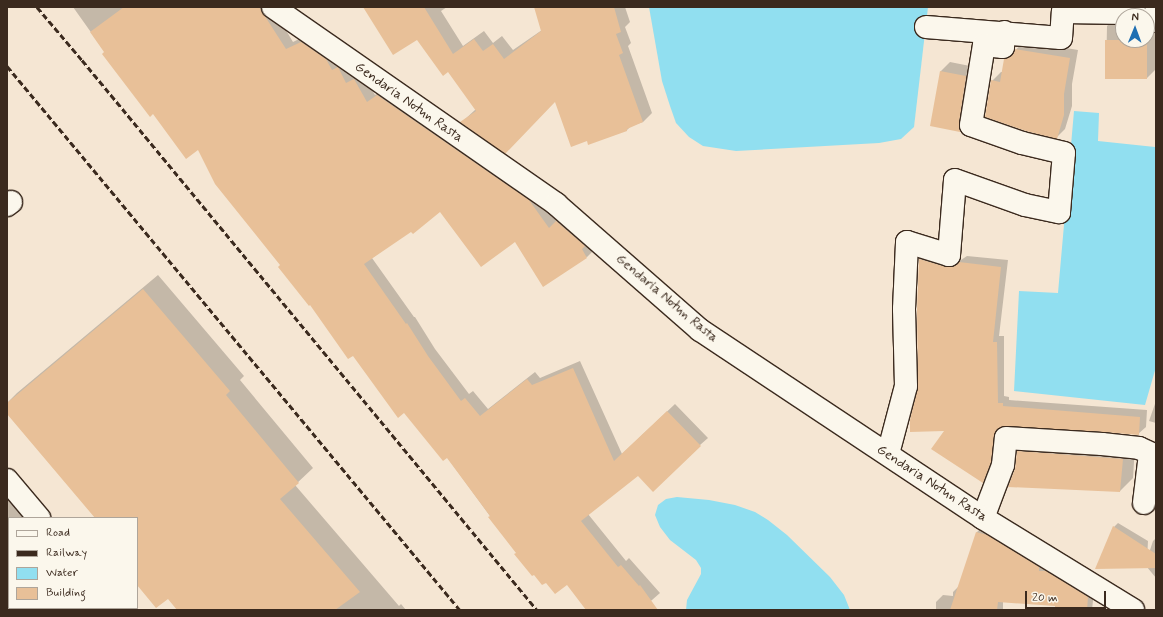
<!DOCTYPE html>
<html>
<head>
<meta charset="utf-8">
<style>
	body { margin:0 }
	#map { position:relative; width:1163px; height:617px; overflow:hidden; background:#f5e6d3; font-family:Mynerve,sans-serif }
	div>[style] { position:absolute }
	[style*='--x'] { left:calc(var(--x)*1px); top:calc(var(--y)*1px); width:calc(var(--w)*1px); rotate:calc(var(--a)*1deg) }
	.water>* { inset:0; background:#91dff0 }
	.shadow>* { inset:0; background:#0003 }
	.building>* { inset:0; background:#e8c098; transform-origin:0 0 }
	.roads { filter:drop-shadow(1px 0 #3b2a1e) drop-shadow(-1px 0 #3b2a1e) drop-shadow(0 1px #3b2a1e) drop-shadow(0 -1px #3b2a1e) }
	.minor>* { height:22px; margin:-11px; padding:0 11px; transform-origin:11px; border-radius:11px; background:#fbf7ec }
	.major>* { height:22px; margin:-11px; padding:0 11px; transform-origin:11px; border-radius:11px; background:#fbf7ec }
	.rail>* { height:3px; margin-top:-1.5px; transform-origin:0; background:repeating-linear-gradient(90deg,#3b2a1e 0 6px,transparent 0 9px) }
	span { translate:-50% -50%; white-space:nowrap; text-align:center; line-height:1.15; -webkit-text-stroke:3px #fbf7ec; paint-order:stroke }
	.street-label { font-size:14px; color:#3b2a1e }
	.frame { position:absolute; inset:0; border:8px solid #3b2a1e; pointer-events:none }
	.legend { position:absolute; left:8px; top:517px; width:130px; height:92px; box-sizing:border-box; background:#fbf7ec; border:1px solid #aea59a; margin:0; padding:5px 7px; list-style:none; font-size:12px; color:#3b2a1e }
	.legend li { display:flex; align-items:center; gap:8px; height:20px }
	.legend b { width:20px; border:1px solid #aea59a }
	.north { position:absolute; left:1115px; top:8px; width:40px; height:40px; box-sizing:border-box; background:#fbf7ec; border:1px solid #aea59a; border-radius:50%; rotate:1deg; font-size:11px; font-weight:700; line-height:16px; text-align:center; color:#3b2a1e }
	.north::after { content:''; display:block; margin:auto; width:14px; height:18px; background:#1f6fb2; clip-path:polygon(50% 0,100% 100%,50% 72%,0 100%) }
	.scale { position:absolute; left:1025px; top:591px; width:81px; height:18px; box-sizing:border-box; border:2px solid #3b2a1e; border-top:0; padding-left:5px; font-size:12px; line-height:14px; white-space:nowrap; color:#3b2a1e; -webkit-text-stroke:3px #fbf7ec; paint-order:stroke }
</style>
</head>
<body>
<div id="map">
	<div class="water">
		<i style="clip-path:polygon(649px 7px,928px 7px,914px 127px,901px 139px,879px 143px,736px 151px,703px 146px,689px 137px,676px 123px,670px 106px,662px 81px)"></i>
		<i style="clip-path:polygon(1074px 111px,1099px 113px,1098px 141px,1155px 147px,1156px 136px,1156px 367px,1145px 405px,1014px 391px,1019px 291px,1058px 293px)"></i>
		<i style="clip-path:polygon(677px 497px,709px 500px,735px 505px,755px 512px,768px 520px,787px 535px,830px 577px,844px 595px,850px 610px,686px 610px,687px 600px,701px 574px,701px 568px,696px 560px,670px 540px,660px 527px,655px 515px,658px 505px,666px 499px)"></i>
	</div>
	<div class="shadow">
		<i style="clip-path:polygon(73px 7px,272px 7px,293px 42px,309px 34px,362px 72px,375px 95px,385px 88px,536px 193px,557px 222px,564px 214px,594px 250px,587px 257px,515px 241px,440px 210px,372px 258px,414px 317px,415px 317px,435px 349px,469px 394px,473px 391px,488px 409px,535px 372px,540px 378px,580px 361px,622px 454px,675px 404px,708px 438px,700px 445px,638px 475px,588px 514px,626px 561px,629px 558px,660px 593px,652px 600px,640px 610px,594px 610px,567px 583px,546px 581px,517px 553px,447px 457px,353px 355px,311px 304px,198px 149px,105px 52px)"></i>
		<i style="clip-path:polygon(367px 7px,447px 7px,441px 11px,463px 46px,484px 31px,493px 43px,502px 36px,513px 50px,542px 30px,535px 7px,625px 7px,630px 22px,625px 27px,631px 43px,628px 46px,652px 113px,643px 122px,631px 126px,627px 130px,588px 140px,556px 100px,462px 122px,476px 109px,448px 70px,418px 39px)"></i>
		<i style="clip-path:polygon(1116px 17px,1123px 17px,1123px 40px,1147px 40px,1147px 19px,1156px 22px,1155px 70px,1146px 79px,1106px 78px,1107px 26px)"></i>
		<i style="clip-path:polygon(1025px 41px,1078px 50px,1072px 84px,1072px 106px,1065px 129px,1057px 137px,992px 81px,1001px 72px,1003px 72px,1005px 60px)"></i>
		<i style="clip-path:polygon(950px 62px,975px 67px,969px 122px,960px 131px,932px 125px,941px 71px)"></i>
		<i style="clip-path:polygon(927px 252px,953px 260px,961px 260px,967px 256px,1008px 260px,999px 336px,1004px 336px,1004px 396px,1009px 397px,1009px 400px,1147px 410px,1146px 427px,1138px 434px,1103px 431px,1002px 426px,998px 454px,990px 475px,983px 482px,945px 430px,919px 386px,918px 309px,920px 259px)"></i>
		<i style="clip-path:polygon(158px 275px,244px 376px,240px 380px,313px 468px,295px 485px,399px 606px,401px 604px,406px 610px,178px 610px,168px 597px,137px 583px,137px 518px,96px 518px,7px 413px,7px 403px,17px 393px)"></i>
		<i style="clip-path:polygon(1156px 401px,1156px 423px,1149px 421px)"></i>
		<i style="clip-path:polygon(1031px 439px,1135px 446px,1133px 478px,1120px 491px,1010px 486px,1016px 469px,1018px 452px)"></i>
		<i style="clip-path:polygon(12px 494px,32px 518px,9px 518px,9px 608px,85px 608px,87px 610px,7px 610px,7px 499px)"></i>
		<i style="clip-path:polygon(1118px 523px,1148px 541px,1147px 559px,1153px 541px,1156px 538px,1156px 578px,1114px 527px)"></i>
		<i style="clip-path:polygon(983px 526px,1094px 591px,1092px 610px,1056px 610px,1056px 605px,1003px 601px,1003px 610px,936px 610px,936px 602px,943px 595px,953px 596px,953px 592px,959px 586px,977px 532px)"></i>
	</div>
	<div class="building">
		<i style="clip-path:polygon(124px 7px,259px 7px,286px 49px,301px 42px,326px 59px,332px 70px,338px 67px,346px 83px,354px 79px,367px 102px,377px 95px,529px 200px,549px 228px,556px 221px,585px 246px,582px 249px,587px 258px,543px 287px,515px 242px,481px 267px,440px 212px,413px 234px,411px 232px,364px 264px,406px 324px,407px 323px,428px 356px,461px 401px,465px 398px,480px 416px,527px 379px,532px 385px,573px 368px,614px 461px,667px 411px,701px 446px,653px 492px,638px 476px,581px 521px,618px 567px,621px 565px,639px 586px,640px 585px,658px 610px,586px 610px,567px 585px,555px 594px,546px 583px,542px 585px,534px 575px,532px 576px,514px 554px,516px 553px,488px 517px,490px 516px,447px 458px,443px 461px,404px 413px,398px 418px,353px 356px,348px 359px,310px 305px,309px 306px,278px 267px,280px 265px,215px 184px,198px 150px,186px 159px,153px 114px,150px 117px,102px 54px,104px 52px,90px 32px)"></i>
		<i style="clip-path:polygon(363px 7px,424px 7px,453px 54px,474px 39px,483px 51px,493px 44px,504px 59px,541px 31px,534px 7px,614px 7px,621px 32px,616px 34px,623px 53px,619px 55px,643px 122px,627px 129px,627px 131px,588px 145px,587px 141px,571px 147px,555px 102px,505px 154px,460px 122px,476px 111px,448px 72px,443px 76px,417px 40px,393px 55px)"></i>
		<i style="left:1105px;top:40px;width:42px;height:39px"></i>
		<i style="clip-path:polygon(1015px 49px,1070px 58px,1064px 94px,1064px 115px,1057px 139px,1026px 131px,985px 117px,991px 80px,1000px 82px,1004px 59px,1013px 54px)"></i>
		<i style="clip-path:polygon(940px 71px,966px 76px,959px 123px,960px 132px,930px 126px)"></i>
		<i style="clip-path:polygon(919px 259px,946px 267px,953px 267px,959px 262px,1001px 267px,993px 342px,997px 342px,998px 403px,1003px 403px,1003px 406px,1140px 417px,1139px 435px,1103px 432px,1001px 427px,996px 430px,994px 436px,991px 462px,983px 483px,931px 449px,944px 431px,910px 432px,910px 420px,918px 386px,917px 309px)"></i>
		<i style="clip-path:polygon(143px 289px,230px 391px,226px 395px,299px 483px,280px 499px,360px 592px,335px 610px,177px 610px,168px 599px,156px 608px,137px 585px,137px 518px,95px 518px,7px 414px,7px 403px)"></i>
		<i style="clip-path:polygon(1017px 451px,1123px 459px,1120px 492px,1008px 487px,1015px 469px)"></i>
		<i style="clip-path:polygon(1113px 526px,1156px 554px,1156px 568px,1095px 569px)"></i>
		<i style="clip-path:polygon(976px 532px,987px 535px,1039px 567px,1039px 571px,1046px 571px,1088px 597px,1087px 610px,1055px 610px,1055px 606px,998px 602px,997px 610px,950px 610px)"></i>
	</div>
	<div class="roads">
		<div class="minor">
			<i style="--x:1153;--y:21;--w:10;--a:-73"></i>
			<i style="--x:926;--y:27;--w:135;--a:4.7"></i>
			<i style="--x:1061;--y:38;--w:26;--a:-86"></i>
			<i style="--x:1063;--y:12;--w:63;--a:0.9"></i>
			<i style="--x:1126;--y:13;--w:11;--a:15"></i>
			<i style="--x:7;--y:205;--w:5;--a:-37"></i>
			<i style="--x:888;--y:454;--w:70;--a:-75.2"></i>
			<i style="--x:906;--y:386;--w:77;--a:-91.5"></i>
			<i style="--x:904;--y:309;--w:67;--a:-87.4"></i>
			<i style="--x:907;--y:242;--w:44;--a:17.2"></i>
			<i style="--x:949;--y:255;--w:75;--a:-85.4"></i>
			<i style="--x:955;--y:180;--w:74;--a:19.7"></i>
			<i style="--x:1025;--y:205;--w:35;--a:12"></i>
			<i style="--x:1059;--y:212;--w:59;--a:-85.2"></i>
			<i style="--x:1064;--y:153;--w:43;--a:-166.6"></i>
			<i style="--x:1022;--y:143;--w:54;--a:-160.6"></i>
			<i style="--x:971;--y:125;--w:81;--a:-80.8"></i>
			<i style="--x:984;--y:45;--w:19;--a:6"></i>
			<i style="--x:1003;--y:47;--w:15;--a:-86"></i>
			<i style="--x:7;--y:480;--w:50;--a:49.9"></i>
			<i style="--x:1144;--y:503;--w:49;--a:-83"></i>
			<i style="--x:983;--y:518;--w:57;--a:-69.3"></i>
			<i style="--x:1003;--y:465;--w:27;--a:-84"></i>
			<i style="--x:1006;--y:438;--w:96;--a:3.6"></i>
			<i style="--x:1102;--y:444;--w:37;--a:6"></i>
			<i style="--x:1139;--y:448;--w:19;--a:25"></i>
			<i style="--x:115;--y:608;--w:3;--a:45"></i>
		</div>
		<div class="major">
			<i style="--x:273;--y:7;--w:345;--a:34.8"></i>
			<i style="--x:556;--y:204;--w:191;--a:41.2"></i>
			<i style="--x:700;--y:330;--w:340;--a:33.6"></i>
			<i style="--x:983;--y:518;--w:176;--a:31.5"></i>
		</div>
	</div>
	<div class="rail">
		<i style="--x:37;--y:7;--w:70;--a:49.7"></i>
		<i style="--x:82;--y:60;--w:714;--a:50.4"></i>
		<i style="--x:7;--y:66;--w:708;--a:50.22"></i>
	</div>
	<div class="street-label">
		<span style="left:409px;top:102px;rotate:35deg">Gendaria Notun Rasta</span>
		<span style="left:667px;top:298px;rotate:40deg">Gendaria Notun Rasta</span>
		<span style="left:932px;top:483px;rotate:33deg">Gendaria Notun Rasta</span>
	</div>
	<div class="frame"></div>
	<ul class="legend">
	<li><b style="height:5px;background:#fbf7ec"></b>Road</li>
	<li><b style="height:5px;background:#3b2a1e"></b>Railway</li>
	<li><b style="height:11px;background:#91dff0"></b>Water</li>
	<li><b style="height:11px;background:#e8c098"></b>Building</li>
	</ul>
	<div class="north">N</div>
	<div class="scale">20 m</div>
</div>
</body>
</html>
